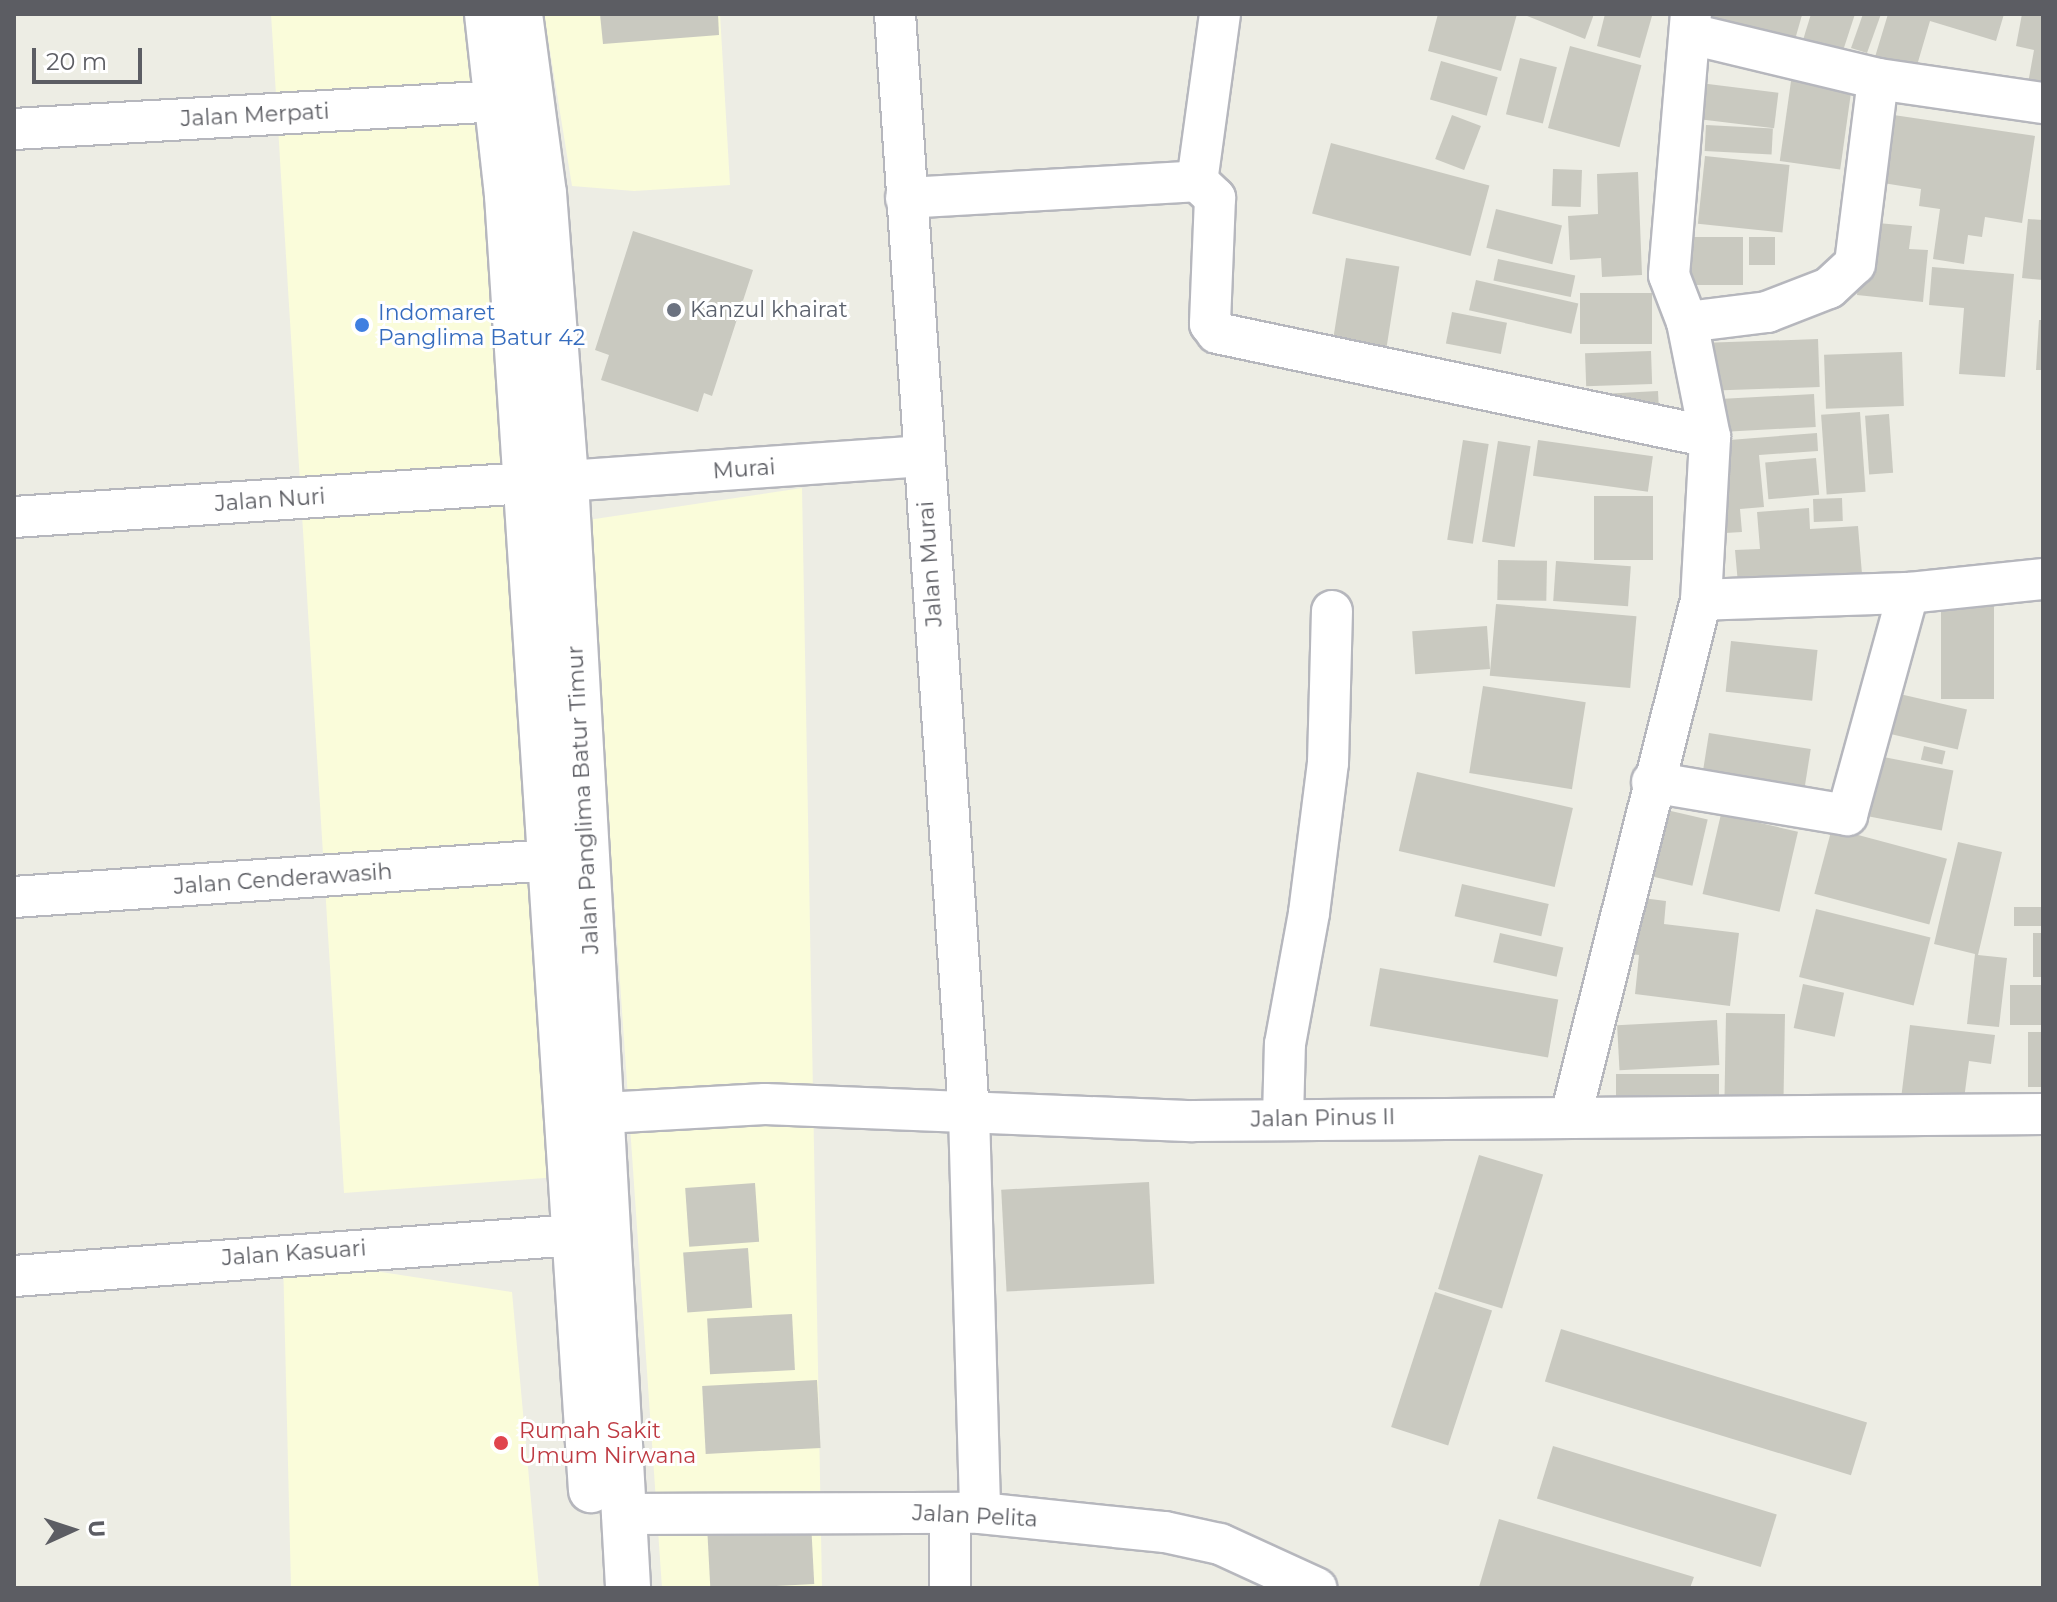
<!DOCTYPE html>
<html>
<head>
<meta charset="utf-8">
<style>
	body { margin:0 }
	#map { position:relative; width:2057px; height:1602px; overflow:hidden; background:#edede4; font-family:Montserrat,sans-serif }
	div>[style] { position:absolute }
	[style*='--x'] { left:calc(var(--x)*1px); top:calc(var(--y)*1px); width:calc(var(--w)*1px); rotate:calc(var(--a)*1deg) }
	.commercial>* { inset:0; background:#fafcda }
	.building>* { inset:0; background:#c9c9c0; transform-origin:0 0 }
	.roads { filter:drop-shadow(2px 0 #b6b7bd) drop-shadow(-2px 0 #b6b7bd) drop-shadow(0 2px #b6b7bd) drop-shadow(0 -2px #b6b7bd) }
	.street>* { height:40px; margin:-20px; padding:0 20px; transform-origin:20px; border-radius:20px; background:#fff }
	.secondary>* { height:44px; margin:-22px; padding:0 22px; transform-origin:22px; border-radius:22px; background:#fff }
	.dots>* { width:22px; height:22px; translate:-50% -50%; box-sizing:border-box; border:4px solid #fff; border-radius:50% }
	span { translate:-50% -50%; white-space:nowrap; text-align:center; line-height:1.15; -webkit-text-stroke:6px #fff; paint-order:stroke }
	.street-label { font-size:22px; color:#5c5d63 }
	.worship-label { font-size:22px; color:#5b616d }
	.left { translate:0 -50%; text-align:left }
	.shop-label { font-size:22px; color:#366cbe }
	.health-label { font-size:22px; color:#be3a42 }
	.frame { position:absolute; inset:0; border:16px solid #5c5d63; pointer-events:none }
	.north { position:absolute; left:32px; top:1490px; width:80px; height:80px; -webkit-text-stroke:6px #fff; paint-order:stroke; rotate:87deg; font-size:22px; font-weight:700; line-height:32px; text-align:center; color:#5c5d63 }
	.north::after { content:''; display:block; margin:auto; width:28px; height:36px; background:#5c5d63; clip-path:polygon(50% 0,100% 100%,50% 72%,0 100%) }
	.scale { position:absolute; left:32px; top:48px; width:110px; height:36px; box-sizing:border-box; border:4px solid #5c5d63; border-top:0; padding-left:10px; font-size:24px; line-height:28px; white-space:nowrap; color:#5c5d63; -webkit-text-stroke:6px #fff; paint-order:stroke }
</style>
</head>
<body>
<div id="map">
	<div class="commercial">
		<i style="clip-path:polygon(271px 14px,468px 14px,571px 1176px,344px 1193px)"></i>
		<i style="clip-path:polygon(544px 14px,720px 14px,730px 185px,634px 191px,572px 186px)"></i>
		<i style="clip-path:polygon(802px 488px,822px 1588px,662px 1588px,588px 520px)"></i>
		<i style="clip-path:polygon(283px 1257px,512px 1292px,539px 1588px,291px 1588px)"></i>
	</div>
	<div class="building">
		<i style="clip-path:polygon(600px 14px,718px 14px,719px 35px,603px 44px)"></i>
		<i style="clip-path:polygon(1438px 14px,1517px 14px,1501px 71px,1428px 51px)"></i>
		<i style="clip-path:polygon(1522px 14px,1594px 14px,1585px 39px)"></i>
		<i style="clip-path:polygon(1605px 14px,1652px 16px,1640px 58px,1597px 46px)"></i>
		<i style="clip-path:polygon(1694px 14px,1800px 14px,1802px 15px,1792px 50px)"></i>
		<i style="clip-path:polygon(1811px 14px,1855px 14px,1838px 66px,1799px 53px)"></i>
		<i style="clip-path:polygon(1863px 14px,1881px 14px,1867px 53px,1851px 48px)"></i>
		<i style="clip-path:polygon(1888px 14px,2004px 14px,1996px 41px,1930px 21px,1913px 79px,1872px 67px)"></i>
		<i style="clip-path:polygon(2022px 14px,2043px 14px,2043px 92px,2027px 89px,2034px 50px,2016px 46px)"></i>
		<i style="left:1570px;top:46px;width:74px;height:85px;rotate:15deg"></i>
		<i style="left:1520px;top:58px;width:38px;height:58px;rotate:14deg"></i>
		<i style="left:1441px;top:61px;width:59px;height:40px;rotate:16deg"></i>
		<i style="left:1793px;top:67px;width:61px;height:95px;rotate:8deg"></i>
		<i style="left:1700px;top:83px;width:79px;height:36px;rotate:7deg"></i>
		<i style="clip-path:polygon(1880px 113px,2035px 136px,2022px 223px,1985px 217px,1982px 237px,1968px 235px,1964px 264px,1933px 259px,1940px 209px,1919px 206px,1921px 189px,1870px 181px)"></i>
		<i style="left:1452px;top:115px;width:31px;height:47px;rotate:21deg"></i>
		<i style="left:1706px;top:125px;width:67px;height:26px;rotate:3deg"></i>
		<i style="left:1331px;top:143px;width:164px;height:73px;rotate:15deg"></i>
		<i style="left:1705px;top:156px;width:85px;height:68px;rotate:6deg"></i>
		<i style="left:1553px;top:169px;width:29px;height:37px;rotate:2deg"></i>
		<i style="clip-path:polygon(1638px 172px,1642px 275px,1602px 277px,1601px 258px,1570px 260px,1568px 216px,1598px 214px,1597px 174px)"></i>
		<i style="left:1496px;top:209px;width:68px;height:40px;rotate:14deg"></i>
		<i style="clip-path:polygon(2028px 219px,2043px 220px,2043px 280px,2022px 278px)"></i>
		<i style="clip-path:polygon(1877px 223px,1912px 226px,1909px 249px,1928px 250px,1923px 302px,1857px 295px,1862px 241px)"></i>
		<i style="clip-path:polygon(633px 231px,753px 270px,712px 396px,704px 393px,698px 412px,601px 380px,609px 355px,595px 350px)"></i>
		<i style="left:1685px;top:237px;width:58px;height:48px"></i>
		<i style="left:1749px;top:237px;width:26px;height:28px"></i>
		<i style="left:1346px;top:258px;width:54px;height:87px;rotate:9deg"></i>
		<i style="left:1498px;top:259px;width:79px;height:22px;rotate:12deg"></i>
		<i style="clip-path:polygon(1932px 267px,2014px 274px,2005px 377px,1959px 374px,1964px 308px,1929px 305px)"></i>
		<i style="left:1476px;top:280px;width:105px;height:31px;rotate:13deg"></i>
		<i style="left:1580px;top:293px;width:72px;height:51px"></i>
		<i style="left:1452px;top:312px;width:56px;height:32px;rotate:11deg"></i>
		<i style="clip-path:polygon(2039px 320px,2043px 320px,2043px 370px,2036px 370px)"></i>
		<i style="left:1818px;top:339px;width:48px;height:111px;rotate:88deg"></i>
		<i style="left:1651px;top:351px;width:33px;height:66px;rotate:88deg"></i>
		<i style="left:1902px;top:352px;width:54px;height:78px;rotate:88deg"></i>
		<i style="left:1658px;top:391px;width:21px;height:52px;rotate:87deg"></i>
		<i style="left:1814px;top:394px;width:33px;height:90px;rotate:87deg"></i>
		<i style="left:1860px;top:412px;width:80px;height:39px;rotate:86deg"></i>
		<i style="left:1889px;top:414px;width:59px;height:24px;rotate:86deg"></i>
		<i style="clip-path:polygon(1817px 433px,1818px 451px,1759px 455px,1764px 507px,1740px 509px,1742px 532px,1725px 533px,1717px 441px)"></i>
		<i style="left:1463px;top:440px;width:26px;height:101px;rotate:9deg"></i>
		<i style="left:1538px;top:440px;width:116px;height:36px;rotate:8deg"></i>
		<i style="left:1498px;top:441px;width:33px;height:102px;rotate:9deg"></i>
		<i style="left:1816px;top:458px;width:37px;height:51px;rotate:85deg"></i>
		<i style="left:1594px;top:496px;width:59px;height:64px"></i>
		<i style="left:1842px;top:498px;width:23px;height:29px;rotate:88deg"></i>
		<i style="clip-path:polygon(1809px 508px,1810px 529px,1858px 526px,1863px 586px,1739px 595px,1735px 550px,1760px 549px,1757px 512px)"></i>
		<i style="left:1498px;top:560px;width:49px;height:40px;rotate:1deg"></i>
		<i style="left:1556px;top:561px;width:75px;height:40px;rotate:4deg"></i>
		<i style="left:1941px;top:603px;width:53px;height:96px"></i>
		<i style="left:1496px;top:604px;width:141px;height:72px;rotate:5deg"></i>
		<i style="left:1487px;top:626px;width:43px;height:75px;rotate:86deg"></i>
		<i style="left:1731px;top:641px;width:87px;height:51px;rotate:6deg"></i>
		<i style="left:1483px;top:686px;width:104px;height:88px;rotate:9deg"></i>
		<i style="left:1891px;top:692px;width:78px;height:41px;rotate:13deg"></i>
		<i style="left:1709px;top:733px;width:103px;height:50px;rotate:9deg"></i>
		<i style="left:1924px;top:746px;width:22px;height:14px;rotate:13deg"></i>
		<i style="left:1868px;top:754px;width:87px;height:61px;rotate:11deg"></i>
		<i style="left:1417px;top:772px;width:160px;height:81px;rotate:13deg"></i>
		<i style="left:1658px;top:808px;width:51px;height:68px;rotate:13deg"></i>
		<i style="left:1721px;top:814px;width:79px;height:82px;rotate:13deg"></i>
		<i style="left:1832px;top:828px;width:119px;height:68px;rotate:15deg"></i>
		<i style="clip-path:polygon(1958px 842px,2002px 852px,1978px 955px,2007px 958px,1999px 1027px,1967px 1024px,1975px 954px,1934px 944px)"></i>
		<i style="left:1462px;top:884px;width:89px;height:33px;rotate:13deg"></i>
		<i style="clip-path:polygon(1627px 896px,1666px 901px,1664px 924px,1739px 933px,1730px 1006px,1635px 994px,1639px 955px,1620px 953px)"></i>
		<i style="left:2043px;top:907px;width:19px;height:29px;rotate:90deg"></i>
		<i style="left:1816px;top:909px;width:118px;height:70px;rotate:14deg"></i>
		<i style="left:1500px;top:933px;width:65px;height:30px;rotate:13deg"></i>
		<i style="left:2043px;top:933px;width:44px;height:10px;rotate:90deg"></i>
		<i style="left:1380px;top:968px;width:181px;height:59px;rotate:10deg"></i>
		<i style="left:1803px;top:984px;width:42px;height:45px;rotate:12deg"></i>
		<i style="left:2010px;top:985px;width:33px;height:40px"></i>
		<i style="left:1726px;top:1013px;width:59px;height:82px;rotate:1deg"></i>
		<i style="left:1717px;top:1020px;width:45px;height:100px;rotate:87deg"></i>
		<i style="clip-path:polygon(1910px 1025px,1995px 1035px,1991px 1064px,1969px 1061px,1963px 1107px,1901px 1099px)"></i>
		<i style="left:2043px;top:1032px;width:55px;height:15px;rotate:90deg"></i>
		<i style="left:1616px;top:1074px;width:103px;height:31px"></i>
		<i style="left:1479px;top:1155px;width:67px;height:140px;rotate:17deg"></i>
		<i style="left:1149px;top:1182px;width:102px;height:148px;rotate:87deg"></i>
		<i style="left:755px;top:1183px;width:59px;height:70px;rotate:86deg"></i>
		<i style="left:748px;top:1248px;width:60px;height:65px;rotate:86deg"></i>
		<i style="left:1435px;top:1292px;width:60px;height:142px;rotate:18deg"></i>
		<i style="left:792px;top:1314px;width:56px;height:85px;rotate:87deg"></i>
		<i style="left:1561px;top:1329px;width:320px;height:55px;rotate:17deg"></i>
		<i style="left:817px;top:1380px;width:68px;height:115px;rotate:87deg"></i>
		<i style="left:1553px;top:1446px;width:234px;height:55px;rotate:17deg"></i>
		<i style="clip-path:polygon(1499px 1519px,1694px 1577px,1690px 1588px,1479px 1587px)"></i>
		<i style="left:811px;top:1522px;width:62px;height:104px;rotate:87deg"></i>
	</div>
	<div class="roads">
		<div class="street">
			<i style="--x:895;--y:14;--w:1101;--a:86.15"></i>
			<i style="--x:969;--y:1113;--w:400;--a:88.4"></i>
			<i style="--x:1220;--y:14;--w:169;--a:97.8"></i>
			<i style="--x:1197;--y:181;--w:25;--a:43"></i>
			<i style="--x:1215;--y:198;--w:126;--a:92.3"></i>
			<i style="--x:1210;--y:324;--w:11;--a:52"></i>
			<i style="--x:1217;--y:333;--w:504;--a:11.91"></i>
			<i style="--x:1691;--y:34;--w:192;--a:13.5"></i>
			<i style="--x:14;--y:129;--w:484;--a:-3.3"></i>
			<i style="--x:906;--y:198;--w:291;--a:-3.3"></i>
			<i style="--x:1687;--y:322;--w:81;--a:-7.1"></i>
			<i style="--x:1767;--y:312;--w:66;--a:-21.2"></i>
			<i style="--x:1829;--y:288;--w:35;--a:-43"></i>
			<i style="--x:1855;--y:264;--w:186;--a:-82.9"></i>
			<i style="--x:1878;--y:79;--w:167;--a:8.3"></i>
			<i style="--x:566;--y:481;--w:357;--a:-4"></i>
			<i style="--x:14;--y:517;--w:513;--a:-3.8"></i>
			<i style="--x:1908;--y:593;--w:136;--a:-5.9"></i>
			<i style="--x:1652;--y:782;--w:198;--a:9.6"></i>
			<i style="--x:1847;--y:815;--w:230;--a:-74.6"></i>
			<i style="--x:1908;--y:593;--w:207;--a:178.1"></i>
			<i style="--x:14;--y:897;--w:538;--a:-3.94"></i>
			<i style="--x:604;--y:1113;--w:161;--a:-3.2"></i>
			<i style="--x:765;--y:1104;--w:428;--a:2.3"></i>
			<i style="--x:1193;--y:1121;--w:850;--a:-0.47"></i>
			<i style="--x:1571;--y:1115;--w:531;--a:-75.83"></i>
			<i style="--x:1701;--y:600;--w:163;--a:-86.8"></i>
			<i style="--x:1710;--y:437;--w:117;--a:-101.3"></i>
			<i style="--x:1687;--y:322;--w:50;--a:-111"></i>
			<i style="--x:1669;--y:275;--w:262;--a:-85.2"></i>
			<i style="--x:1283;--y:1118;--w:74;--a:-88.5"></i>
			<i style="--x:1285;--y:1044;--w:133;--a:-79.6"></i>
			<i style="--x:1309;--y:913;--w:151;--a:-82.8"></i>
			<i style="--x:1328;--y:763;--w:152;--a:-88.5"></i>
			<i style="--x:14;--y:1276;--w:562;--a:-4.18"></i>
			<i style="--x:950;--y:1513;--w:75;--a:90"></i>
			<i style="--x:622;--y:1514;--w:358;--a:-0.2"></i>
			<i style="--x:980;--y:1513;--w:186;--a:5.9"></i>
			<i style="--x:1165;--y:1532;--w:56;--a:12.3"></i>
			<i style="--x:1220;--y:1544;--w:106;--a:24.6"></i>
		</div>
		<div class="secondary">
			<i style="--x:487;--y:14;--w:182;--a:83.7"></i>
			<i style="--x:507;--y:195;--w:1298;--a:86.29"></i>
			<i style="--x:520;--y:14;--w:181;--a:82.4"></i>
			<i style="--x:544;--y:193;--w:289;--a:85.6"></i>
			<i style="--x:566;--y:481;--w:1109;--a:86.79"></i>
		</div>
	</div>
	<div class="dots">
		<i style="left:674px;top:310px;background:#6b7280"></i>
		<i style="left:362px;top:325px;background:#3f7fe0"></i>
		<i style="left:501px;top:1443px;background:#e0444e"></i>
	</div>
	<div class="street-label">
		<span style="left:255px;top:115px;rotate:-3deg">Jalan Merpati</span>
		<span style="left:744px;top:469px;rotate:-4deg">Murai</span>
		<span style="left:270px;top:500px;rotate:-4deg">Jalan Nuri</span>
		<span style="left:930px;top:564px;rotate:-94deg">Jalan Murai</span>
		<span style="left:583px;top:800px;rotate:-93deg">Jalan Panglima Batur Timur</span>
		<span style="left:283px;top:879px;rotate:-4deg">Jalan Cenderawasih</span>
		<span style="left:1323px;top:1118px;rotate:-1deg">Jalan Pinus II</span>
		<span style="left:294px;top:1253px;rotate:-4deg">Jalan Kasuari</span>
		<span style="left:975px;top:1516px;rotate:3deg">Jalan Pelita</span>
	</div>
	<div class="worship-label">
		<span class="left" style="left:690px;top:310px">Kanzul khairat</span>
	</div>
	<div class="shop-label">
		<span class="left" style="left:378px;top:325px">Indomaret<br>Panglima Batur 42</span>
	</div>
	<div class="health-label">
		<span class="left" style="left:519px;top:1443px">Rumah Sakit<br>Umum Nirwana</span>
	</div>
	<div class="frame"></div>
	<div class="north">U</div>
	<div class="scale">20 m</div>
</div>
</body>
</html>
